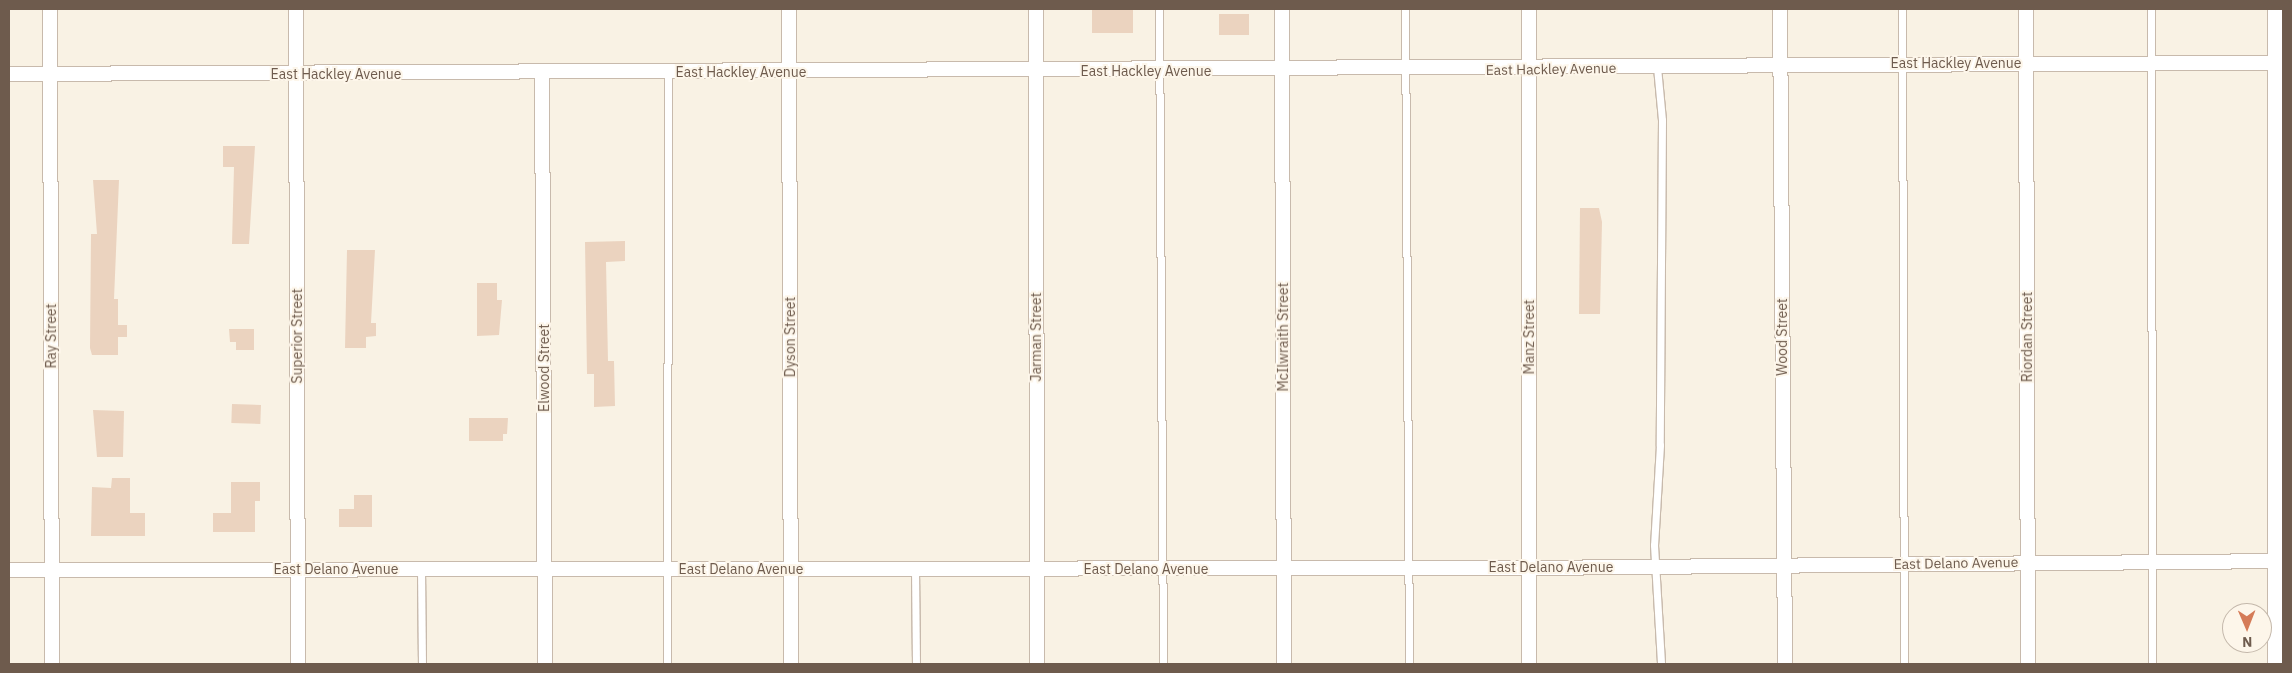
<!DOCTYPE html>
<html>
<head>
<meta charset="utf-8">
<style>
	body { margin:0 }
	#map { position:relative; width:2292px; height:673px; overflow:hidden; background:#f9f2e4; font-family:"IBM Plex Sans",sans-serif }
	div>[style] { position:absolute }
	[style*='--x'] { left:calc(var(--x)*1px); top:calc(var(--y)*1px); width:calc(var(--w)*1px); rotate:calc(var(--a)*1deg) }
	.building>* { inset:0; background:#ebd3bf; transform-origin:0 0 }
	.roads { filter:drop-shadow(1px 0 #c8baac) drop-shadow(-1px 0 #c8baac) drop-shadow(0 1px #c8baac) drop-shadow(0 -1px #c8baac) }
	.lane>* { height:7px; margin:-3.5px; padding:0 3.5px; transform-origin:3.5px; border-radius:3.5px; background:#fff }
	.street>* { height:14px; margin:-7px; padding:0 7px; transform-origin:7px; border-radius:7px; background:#fff }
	span { translate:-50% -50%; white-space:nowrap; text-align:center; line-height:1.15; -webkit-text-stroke:4px #fdf6ea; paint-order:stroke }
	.street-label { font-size:14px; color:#6e5b4d }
	.frame { position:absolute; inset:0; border:10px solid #6e5b4d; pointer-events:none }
	.north { position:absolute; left:2222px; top:603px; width:50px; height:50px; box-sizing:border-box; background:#fdf6ea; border:1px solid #c4b8ab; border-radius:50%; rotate:179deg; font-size:14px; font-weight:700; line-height:20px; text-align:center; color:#6e5b4d }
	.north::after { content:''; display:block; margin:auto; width:18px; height:22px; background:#d57b57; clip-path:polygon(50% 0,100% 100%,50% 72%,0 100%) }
</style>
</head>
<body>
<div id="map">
	<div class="building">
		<i style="left:1092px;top:9px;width:41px;height:24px"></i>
		<i style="left:1249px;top:14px;width:21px;height:30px;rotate:90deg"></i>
		<i style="clip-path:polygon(223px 146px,255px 146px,249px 244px,232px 244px,234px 167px,223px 167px)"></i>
		<i style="clip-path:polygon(93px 180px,119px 180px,114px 299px,118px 299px,118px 325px,127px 325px,127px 337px,118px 337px,118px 355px,92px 355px,90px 348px,91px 234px,97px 234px)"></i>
		<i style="clip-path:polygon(1580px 208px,1599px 208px,1602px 222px,1600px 314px,1579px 314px)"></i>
		<i style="clip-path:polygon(625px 241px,625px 261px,606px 262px,608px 361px,614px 361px,615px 406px,594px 407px,594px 374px,587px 374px,585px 242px)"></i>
		<i style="clip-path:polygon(347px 250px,375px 250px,371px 323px,376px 323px,376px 336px,366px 337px,366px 348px,345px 348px)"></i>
		<i style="clip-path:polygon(477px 283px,497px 283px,497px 300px,502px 300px,499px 335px,477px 336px)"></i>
		<i style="clip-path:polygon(229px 329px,254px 329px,254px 350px,236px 350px,236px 342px,230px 342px)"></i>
		<i style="left:232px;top:404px;width:29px;height:19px;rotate:2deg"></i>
		<i style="clip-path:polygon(93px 410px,124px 411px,123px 457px,97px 457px)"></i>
		<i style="clip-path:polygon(469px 418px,508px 418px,507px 434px,503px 434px,503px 441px,469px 441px)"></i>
		<i style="clip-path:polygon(112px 478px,130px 478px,130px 513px,145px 513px,145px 536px,91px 536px,92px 487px,111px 488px)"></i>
		<i style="clip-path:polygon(231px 482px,260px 482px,260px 501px,255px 501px,255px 532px,213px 532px,213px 513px,231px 513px)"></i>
		<i style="clip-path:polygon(354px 495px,372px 495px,372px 527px,339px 527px,339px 509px,354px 509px)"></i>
	</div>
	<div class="roads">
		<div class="lane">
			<i style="--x:1159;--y:9;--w:655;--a:89.65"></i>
			<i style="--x:1405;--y:9;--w:655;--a:89.65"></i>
			<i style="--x:1902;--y:9;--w:655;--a:89.83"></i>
			<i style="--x:2151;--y:9;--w:655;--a:89.91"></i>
			<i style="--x:1657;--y:67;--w:53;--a:84.6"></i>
			<i style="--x:1662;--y:120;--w:325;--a:90.4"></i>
			<i style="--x:1660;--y:445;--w:100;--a:93.4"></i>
			<i style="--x:1654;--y:545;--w:119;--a:86.6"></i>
			<i style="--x:421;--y:569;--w:95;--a:89.4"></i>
			<i style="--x:915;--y:569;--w:95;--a:89.4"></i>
			<i style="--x:667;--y:664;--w:592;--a:-89.9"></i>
		</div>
		<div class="street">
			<i style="--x:50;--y:9;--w:655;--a:89.83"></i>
			<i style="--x:296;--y:9;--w:655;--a:89.83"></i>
			<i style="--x:789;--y:9;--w:655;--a:89.83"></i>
			<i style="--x:1036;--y:9;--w:655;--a:89.91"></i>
			<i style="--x:1282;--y:9;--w:655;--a:89.83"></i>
			<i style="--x:1780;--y:9;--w:655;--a:89.56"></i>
			<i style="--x:2026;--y:9;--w:655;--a:89.83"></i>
			<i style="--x:2275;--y:9;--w:655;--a:90"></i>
			<i style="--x:542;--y:72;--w:592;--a:89.71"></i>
			<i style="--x:9;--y:74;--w:2274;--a:-0.28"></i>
			<i style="--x:9;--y:570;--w:1520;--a:-0.08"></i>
			<i style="--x:1529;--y:568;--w:754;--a:-0.53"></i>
			<i style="--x:1529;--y:664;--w:655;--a:-90"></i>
		</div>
	</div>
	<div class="street-label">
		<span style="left:1956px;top:63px">East Hackley Avenue</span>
		<span style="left:1551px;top:69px;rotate:-1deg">East Hackley Avenue</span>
		<span style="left:1146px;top:71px">East Hackley Avenue</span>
		<span style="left:741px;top:72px">East Hackley Avenue</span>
		<span style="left:336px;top:74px">East Hackley Avenue</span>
		<span style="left:51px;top:336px;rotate:-90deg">Ray Street</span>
		<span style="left:297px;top:336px;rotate:-90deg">Superior Street</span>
		<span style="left:790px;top:337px;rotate:-90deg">Dyson Street</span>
		<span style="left:1036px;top:337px;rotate:-90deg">Jarman Street</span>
		<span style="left:1283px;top:337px;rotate:-90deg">McIlwraith Street</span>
		<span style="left:1529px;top:337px;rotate:-90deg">Manz Street</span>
		<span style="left:1782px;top:337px;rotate:-90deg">Wood Street</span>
		<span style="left:2027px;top:337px;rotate:-90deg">Riordan Street</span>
		<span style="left:544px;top:368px;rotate:-90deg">Elwood Street</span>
		<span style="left:1956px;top:563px;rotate:-1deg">East Delano Avenue</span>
		<span style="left:1551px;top:567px">East Delano Avenue</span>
		<span style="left:336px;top:569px">East Delano Avenue</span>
		<span style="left:741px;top:569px">East Delano Avenue</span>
		<span style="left:1146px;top:569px">East Delano Avenue</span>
	</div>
	<div class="frame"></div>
	<div class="north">N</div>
</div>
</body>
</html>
